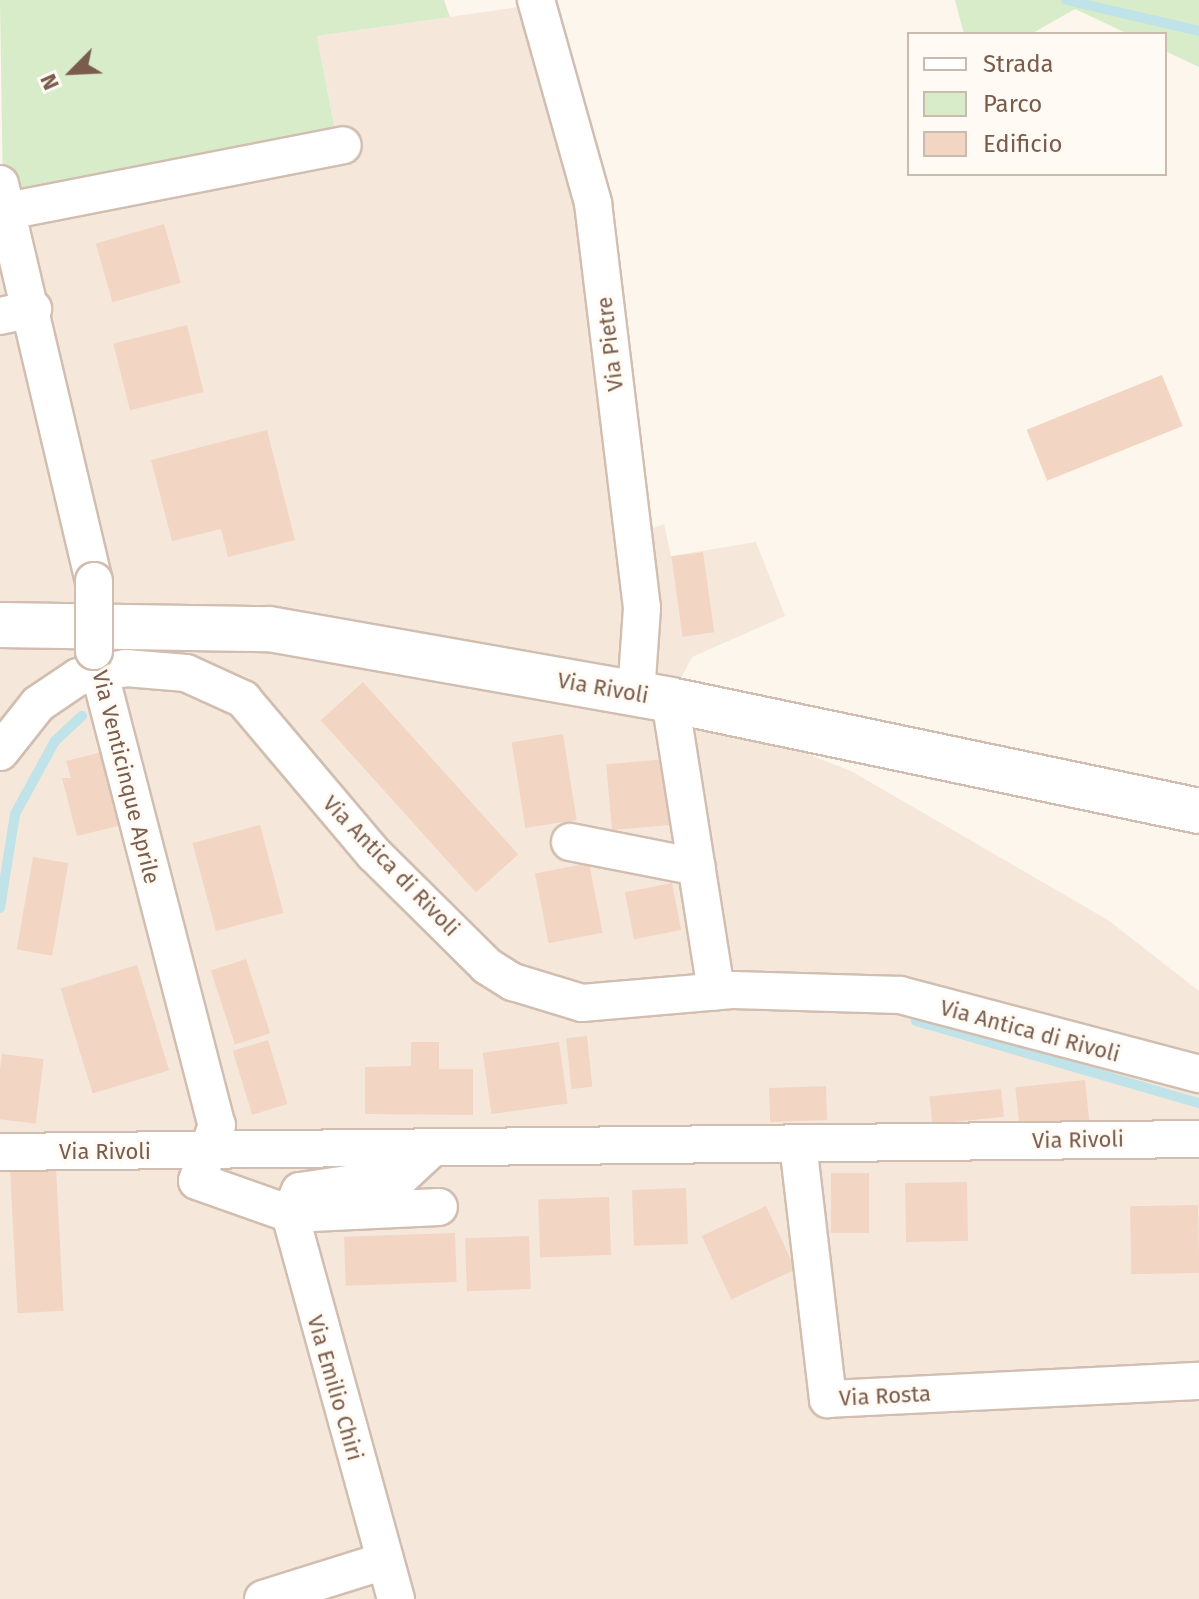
<!DOCTYPE html>
<html>
<head>
<meta charset="utf-8">
<style>
	body { margin:0 }
	#map { position:relative; width:1199px; height:1599px; overflow:hidden; background:#fdf6ec; font-family:"Fira Sans",sans-serif }
	div>[style] { position:absolute }
	[style*='--x'] { left:calc(var(--x)*1px); top:calc(var(--y)*1px); width:calc(var(--w)*1px); rotate:calc(var(--a)*1deg) }
	.residential>* { inset:0; background:#f5e8da }
	.green>* { inset:0; background:#d8ecc9 }
	.stream>* { height:10px; margin:-5px; padding:0 5px; transform-origin:5px; border-radius:5px; background:#bfe3e8 }
	.building>* { inset:0; background:#f3d5c3; transform-origin:0 0 }
	.roads { filter:drop-shadow(2px 0 #d1beb0) drop-shadow(-2px 0 #d1beb0) drop-shadow(0 2px #d1beb0) drop-shadow(0 -2px #d1beb0) }
	.street>* { height:36px; margin:-18px; padding:0 18px; transform-origin:18px; border-radius:18px; background:#fff }
	.secondary>* { height:44px; margin:-22px; padding:0 22px; transform-origin:22px; border-radius:22px; background:#fff }
	.bridges { filter:drop-shadow(2px 0 #d1beb0) drop-shadow(-2px 0 #d1beb0) drop-shadow(0 2px #d1beb0) drop-shadow(0 -2px #d1beb0) }
	.street-bridge>* { height:36px; margin:-18px; padding:0 18px; transform-origin:18px; border-radius:18px; background:#fff }
	span { translate:-50% -50%; white-space:nowrap; text-align:center; line-height:1.15; -webkit-text-stroke:6px #fffaf3; paint-order:stroke }
	.street-label { font-size:22px; color:#7a5c4d }
	.legend { position:absolute; left:907px; top:32px; width:260px; height:144px; box-sizing:border-box; background:#fffaf3; border:2px solid #cabbb1; margin:0; padding:10px 14px; list-style:none; font-size:24px; color:#7a5c4d }
	.legend li { display:flex; align-items:center; gap:16px; height:40px }
	.legend b { width:40px; border:2px solid #cabbb1 }
	.north { position:absolute; left:32px; top:32px; width:80px; height:80px; -webkit-text-stroke:6px #fffaf3; paint-order:stroke; rotate:246deg; font-size:22px; font-weight:700; line-height:32px; text-align:center; color:#7a5c4d }
	.north::after { content:''; display:block; margin:auto; width:28px; height:36px; background:#7a5c4d; clip-path:polygon(50% 0,100% 100%,50% 72%,0 100%) }
</style>
</head>
<body>
<div id="map">
	<div class="residential">
		<i style="clip-path:polygon(526px 6px,576px 200px,619px 541px,664px 524px,671px 556px,756px 542px,785px 616px,692px 657px,670px 700px,851px 771px,1108px 920px,1199px 991px,1199px 1599px,0 1599px,0 208px,335px 129px,317px 36px)"></i>
	</div>
	<div class="green">
		<i style="clip-path:polygon(0 0,444px 0,450px 17px,317px 36px,335px 130px,3px 194px)"></i>
		<i style="clip-path:polygon(955px 0,1199px 0,1199px 67px,1165px 51px,1165px 34px,1128px 34px,1075px 9px,1031px 34px,964px 34px)"></i>
	</div>
	<div class="stream">
		<i style="--x:1066;--y:0;--w:137;--a:13.1"></i>
		<i style="--x:0;--y:908;--w:95;--a:-80.9"></i>
		<i style="--x:15;--y:814;--w:83;--a:-61.3"></i>
		<i style="--x:55;--y:741;--w:37;--a:-43"></i>
		<i style="--x:916;--y:1021;--w:295;--a:16.2"></i>
	</div>
	<div class="building">
		<i style="left:164px;top:224px;width:61px;height:71px;rotate:74deg"></i>
		<i style="left:187px;top:325px;width:69px;height:76px;rotate:76deg"></i>
		<i style="left:1162px;top:375px;width:55px;height:146px;rotate:68deg"></i>
		<i style="clip-path:polygon(267px 430px,295px 540px,228px 557px,221px 529px,172px 541px,151px 460px)"></i>
		<i style="left:703px;top:552px;width:81px;height:32px;rotate:82deg"></i>
		<i style="left:363px;top:682px;width:232px;height:57px;rotate:48deg"></i>
		<i style="left:563px;top:734px;width:87px;height:52px;rotate:81deg"></i>
		<i style="clip-path:polygon(102px 752px,122px 825px,77px 836px,62px 778px,71px 778px,66px 761px)"></i>
		<i style="left:667px;top:759px;width:66px;height:61px;rotate:85deg"></i>
		<i style="left:260px;top:825px;width:91px;height:70px;rotate:75deg"></i>
		<i style="left:33px;top:857px;width:36px;height:94px;rotate:10deg"></i>
		<i style="left:589px;top:863px;width:71px;height:55px;rotate:79deg"></i>
		<i style="left:672px;top:883px;width:48px;height:48px;rotate:79deg"></i>
		<i style="left:246px;top:959px;width:78px;height:37px;rotate:72deg"></i>
		<i style="left:137px;top:965px;width:110px;height:80px;rotate:73deg"></i>
		<i style="left:587px;top:1036px;width:51px;height:21px;rotate:84deg"></i>
		<i style="left:268px;top:1040px;width:67px;height:37px;rotate:73deg"></i>
		<i style="clip-path:polygon(411px 1042px,439px 1042px,439px 1069px,473px 1069px,473px 1115px,365px 1114px,365px 1067px,411px 1066px)"></i>
		<i style="left:559px;top:1042px;width:62px;height:77px;rotate:82deg"></i>
		<i style="left:2px;top:1054px;width:42px;height:65px;rotate:7deg"></i>
		<i style="left:1085px;top:1080px;width:41px;height:70px;rotate:84deg"></i>
		<i style="left:826px;top:1086px;width:34px;height:57px;rotate:88deg"></i>
		<i style="left:1001px;top:1089px;width:28px;height:72px;rotate:84deg"></i>
		<i style="left:56px;top:1168px;width:143px;height:46px;rotate:87deg"></i>
		<i style="left:831px;top:1173px;width:38px;height:60px"></i>
		<i style="left:967px;top:1182px;width:59px;height:62px;rotate:89deg"></i>
		<i style="left:686px;top:1188px;width:56px;height:54px;rotate:88deg"></i>
		<i style="left:609px;top:1197px;width:58px;height:71px;rotate:88deg"></i>
		<i style="left:1198px;top:1205px;width:68px;height:68px;rotate:89deg"></i>
		<i style="left:766px;top:1206px;width:70px;height:71px;rotate:65deg"></i>
		<i style="left:455px;top:1233px;width:49px;height:111px;rotate:88deg"></i>
		<i style="left:529px;top:1236px;width:53px;height:64px;rotate:88deg"></i>
	</div>
	<div class="roads">
		<div class="street">
			<i style="--x:536;--y:0;--w:211;--a:74.3"></i>
			<i style="--x:593;--y:203;--w:408;--a:83.1"></i>
			<i style="--x:642;--y:608;--w:86;--a:94"></i>
			<i style="--x:0;--y:184;--w:408;--a:76.7"></i>
			<i style="--x:8;--y:211;--w:341;--a:-11.1"></i>
			<i style="--x:0;--y:316;--w:34;--a:-12"></i>
			<i style="--x:94;--y:651;--w:490;--a:75.5"></i>
			<i style="--x:217;--y:1125;--w:59;--a:109.7"></i>
			<i style="--x:197;--y:1181;--w:99;--a:19.5"></i>
			<i style="--x:290;--y:1214;--w:149;--a:-2.7"></i>
			<i style="--x:670;--y:700;--w:295;--a:81"></i>
			<i style="--x:0;--y:752;--w:61;--a:-51.6"></i>
			<i style="--x:38;--y:704;--w:48;--a:-34"></i>
			<i style="--x:78;--y:677;--w:49;--a:-10.6"></i>
			<i style="--x:126;--y:668;--w:60;--a:4.8"></i>
			<i style="--x:186;--y:673;--w:63;--a:24.5"></i>
			<i style="--x:243;--y:699;--w:202;--a:49.8"></i>
			<i style="--x:373;--y:853;--w:161;--a:44.7"></i>
			<i style="--x:487;--y:966;--w:31;--a:32"></i>
			<i style="--x:513;--y:982;--w:72;--a:16.9"></i>
			<i style="--x:582;--y:1003;--w:153;--a:-4.9"></i>
			<i style="--x:734;--y:990;--w:166;--a:1.7"></i>
			<i style="--x:900;--y:995;--w:309;--a:14.8"></i>
			<i style="--x:570;--y:842;--w:129;--a:11.1"></i>
			<i style="--x:798;--y:1144;--w:257;--a:83.3"></i>
			<i style="--x:828;--y:1399;--w:371;--a:-2.8"></i>
			<i style="--x:0;--y:1152;--w:1199;--a:-0.62"></i>
			<i style="--x:263;--y:1599;--w:127;--a:-17.4"></i>
			<i style="--x:396;--y:1599;--w:399;--a:-105.4"></i>
			<i style="--x:290;--y:1214;--w:25;--a:-67"></i>
			<i style="--x:300;--y:1191;--w:103;--a:-8.4"></i>
			<i style="--x:402;--y:1176;--w:37;--a:-43"></i>
		</div>
		<div class="secondary">
			<i style="--x:0;--y:625;--w:269;--a:0.9"></i>
			<i style="--x:269;--y:629;--w:407;--a:10"></i>
			<i style="--x:670;--y:700;--w:541;--a:11.85"></i>
		</div>
	</div>
	<div class="bridges">
		<div class="street-bridge">
			<i style="--x:94;--y:581;--w:70;--a:90"></i>
		</div>
	</div>
	<div class="street-label">
		<span style="left:610px;top:344px;rotate:-97deg">Via Pietre</span>
		<span style="left:603px;top:688px;rotate:10deg">Via Rivoli</span>
		<span style="left:126px;top:777px;rotate:76deg">Via Venticinque Aprile</span>
		<span style="left:391px;top:866px;rotate:46deg">Via Antica di Rivoli</span>
		<span style="left:1030px;top:1031px;rotate:15deg">Via Antica di Rivoli</span>
		<span style="left:1078px;top:1140px;rotate:-1deg">Via Rivoli</span>
		<span style="left:105px;top:1152px">Via Rivoli</span>
		<span style="left:335px;top:1388px;rotate:74deg">Via Emilio Chiri</span>
		<span style="left:885px;top:1396px;rotate:-3deg">Via Rosta</span>
	</div>
	<ul class="legend">
	<li><b style="height:10px;background:#fff"></b>Strada</li>
	<li><b style="height:22px;background:#d8ecc9"></b>Parco</li>
	<li><b style="height:22px;background:#f3d5c3"></b>Edificio</li>
	</ul>
	<div class="north">N</div>
</div>
</body>
</html>
